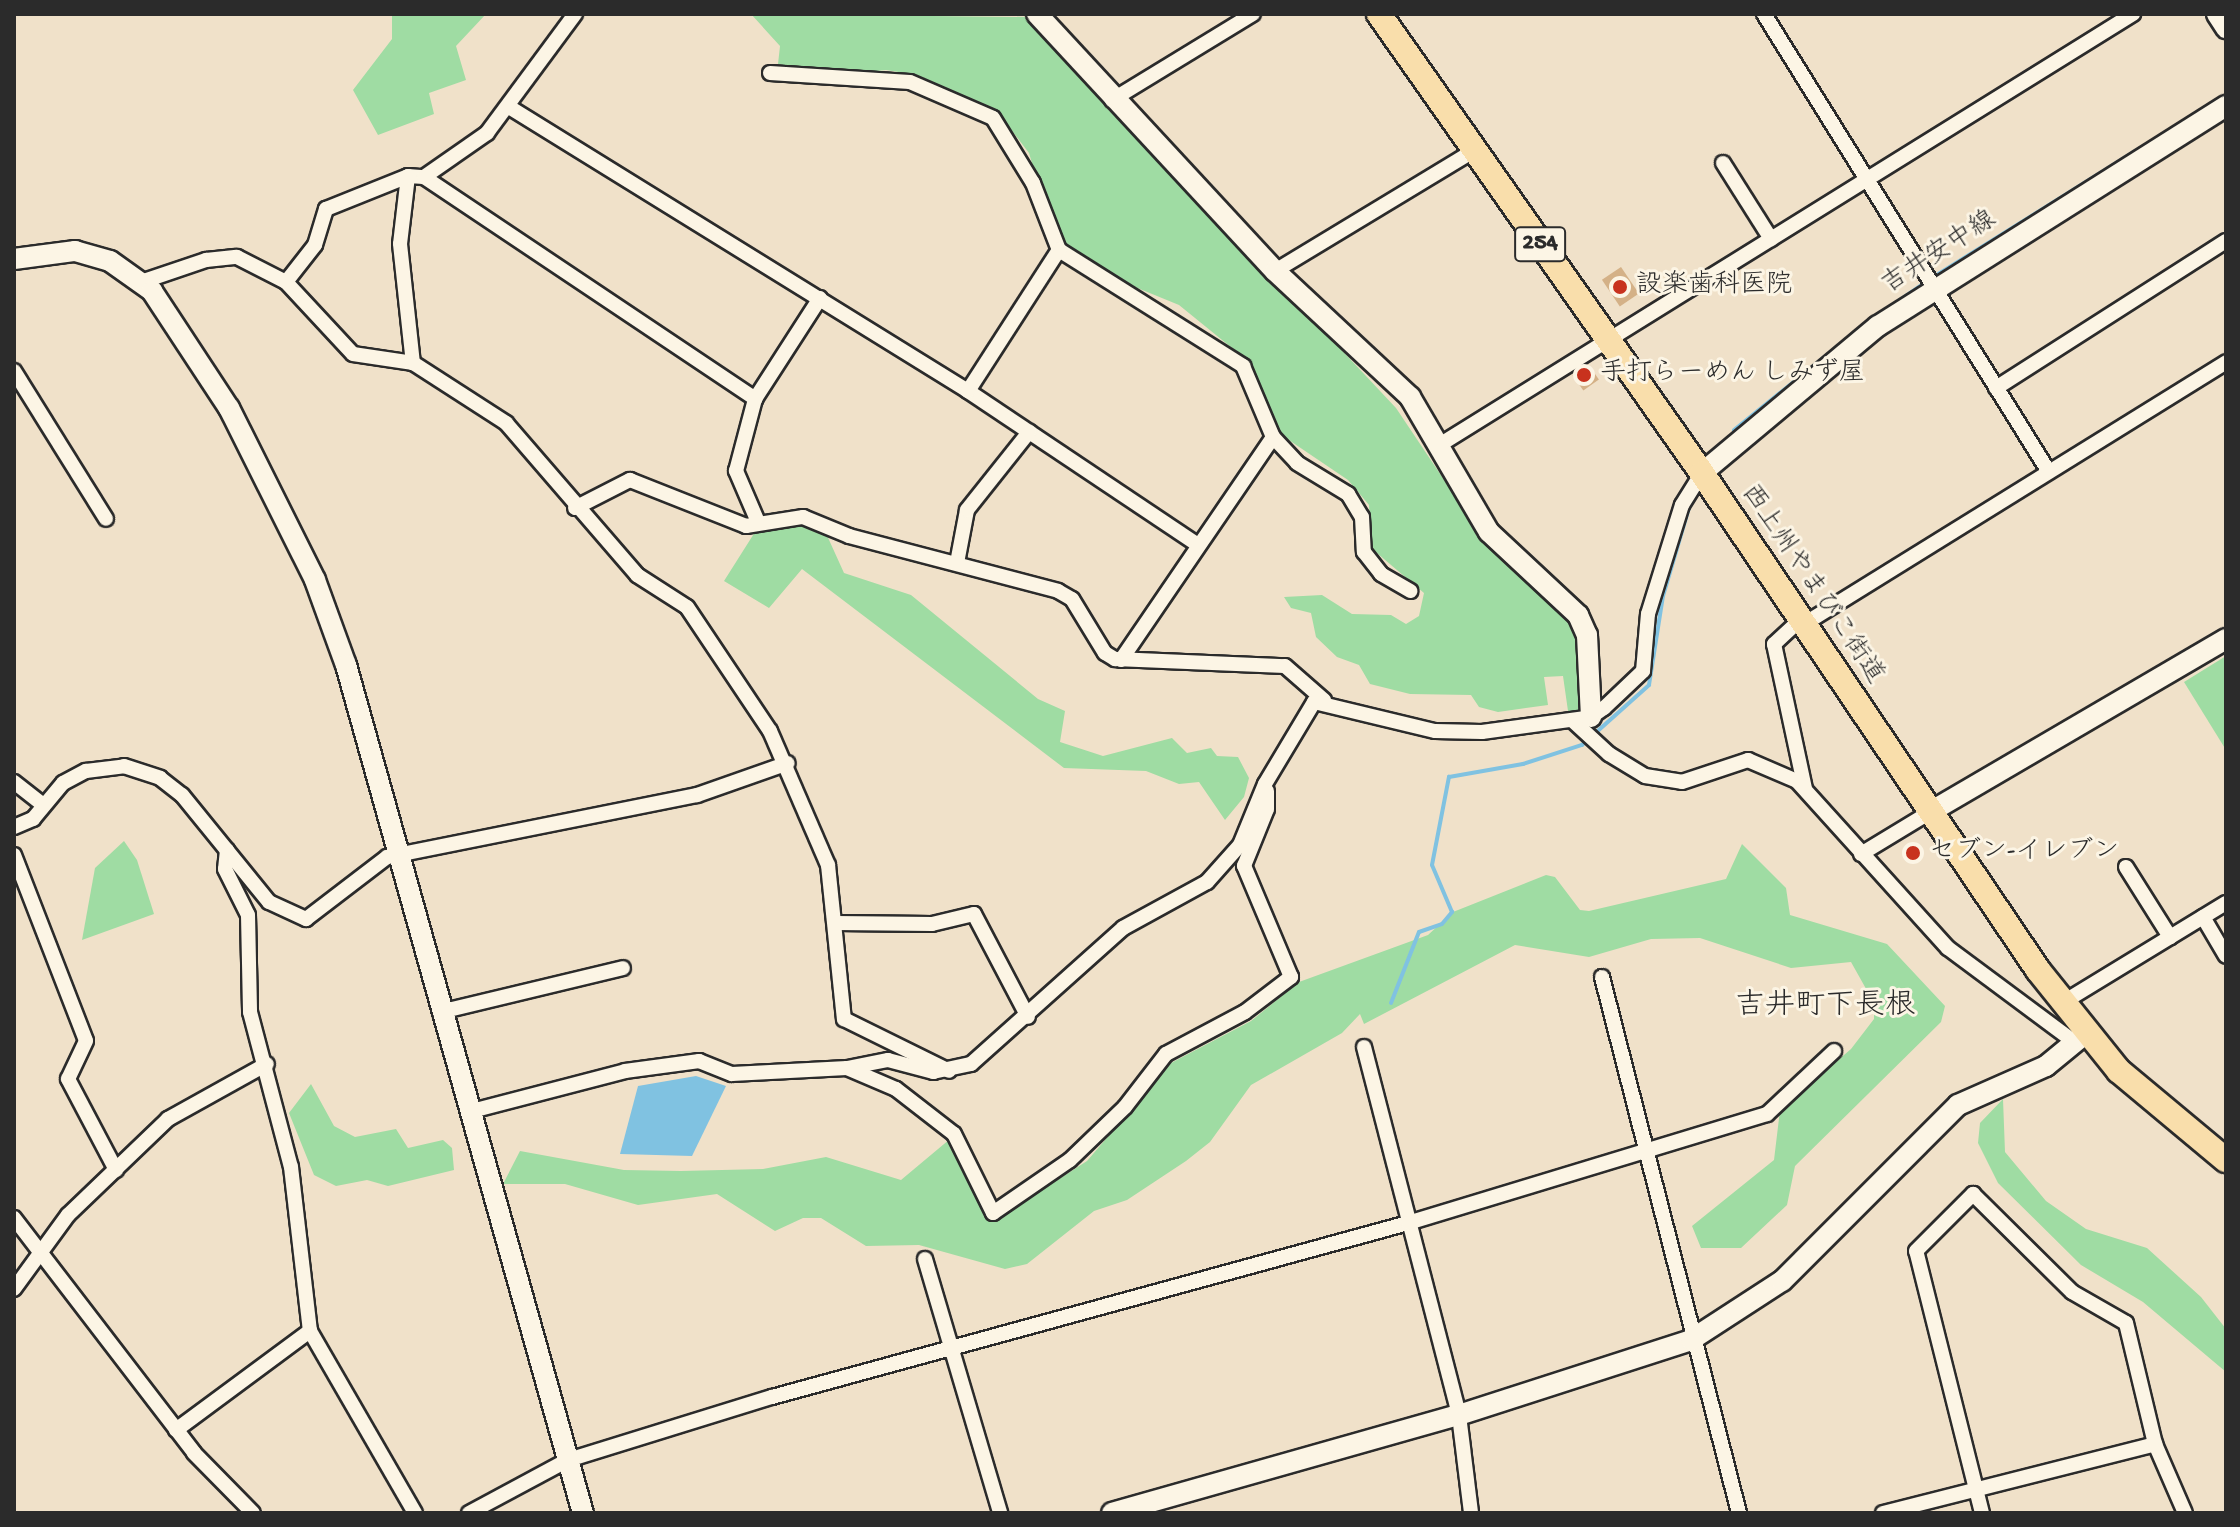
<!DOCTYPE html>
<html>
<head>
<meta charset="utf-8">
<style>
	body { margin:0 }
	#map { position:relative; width:2240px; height:1527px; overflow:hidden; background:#f0e1c9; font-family:"Gochi Hand","Klee One",sans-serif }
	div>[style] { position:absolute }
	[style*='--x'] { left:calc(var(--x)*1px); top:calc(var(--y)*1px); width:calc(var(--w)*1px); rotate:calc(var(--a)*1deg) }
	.green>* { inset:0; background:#9fdca3 }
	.water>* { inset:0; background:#80c2e1 }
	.stream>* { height:4px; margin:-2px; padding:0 2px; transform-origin:2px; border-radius:2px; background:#80c2e1 }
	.building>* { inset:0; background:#d4b187; transform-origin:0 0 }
	.roads { filter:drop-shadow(2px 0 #2b2b2b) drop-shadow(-2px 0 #2b2b2b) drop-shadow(0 2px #2b2b2b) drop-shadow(0 -2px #2b2b2b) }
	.street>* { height:14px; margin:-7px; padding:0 7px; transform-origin:7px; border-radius:7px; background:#fcf5e5 }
	.secondary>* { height:20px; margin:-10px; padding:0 10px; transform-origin:10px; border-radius:10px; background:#fcf5e5 }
	.highway>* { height:24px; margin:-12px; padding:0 12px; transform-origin:12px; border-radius:12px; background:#f9deab }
	.dots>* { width:22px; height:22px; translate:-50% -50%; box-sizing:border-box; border:4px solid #fcf5e5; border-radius:50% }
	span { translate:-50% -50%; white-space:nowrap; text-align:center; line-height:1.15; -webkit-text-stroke:6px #fcf5e5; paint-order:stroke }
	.shield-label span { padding:2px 6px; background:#fcf5e5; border:2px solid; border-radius:6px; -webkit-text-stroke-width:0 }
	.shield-label { font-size:24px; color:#2b2b2b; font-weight:700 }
	.street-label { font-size:26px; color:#2b2b2b }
	.poi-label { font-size:26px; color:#2b2b2b }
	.left { translate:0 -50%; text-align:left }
	.quarter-label { font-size:30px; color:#2b2b2b }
	.frame { position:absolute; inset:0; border:16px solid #2b2b2b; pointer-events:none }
</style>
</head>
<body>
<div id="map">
	<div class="green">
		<i style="clip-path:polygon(392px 14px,486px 14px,456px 46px,466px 80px,429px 93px,434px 114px,378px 135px,353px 90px,392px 39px)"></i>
		<i style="clip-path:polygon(751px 14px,1029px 17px,1396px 408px,1485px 541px,1572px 618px,1583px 642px,1578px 714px,1568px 711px,1563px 676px,1544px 677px,1548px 705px,1498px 712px,1479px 707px,1471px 695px,1410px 694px,1370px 684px,1359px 665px,1337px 657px,1316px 637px,1311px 613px,1291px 608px,1284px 597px,1322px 595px,1352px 614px,1391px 615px,1406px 624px,1419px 616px,1424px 593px,1371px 548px,1369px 505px,1348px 480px,1277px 432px,1248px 361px,1179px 305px,1091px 269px,1069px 250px,1045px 207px,1029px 153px,996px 110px,917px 75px,886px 70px,832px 76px,778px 64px,780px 46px)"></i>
		<i style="clip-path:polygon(798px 524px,825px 531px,844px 573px,911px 595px,1038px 699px,1065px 711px,1060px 742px,1103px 756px,1172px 738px,1187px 753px,1211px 748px,1217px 756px,1238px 757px,1249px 778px,1244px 797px,1225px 820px,1199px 782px,1179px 784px,1146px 771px,1064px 768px,802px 569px,769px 608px,724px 581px,755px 532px)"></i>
		<i style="clip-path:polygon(2226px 656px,2226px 750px,2184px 682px)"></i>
		<i style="clip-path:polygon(124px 841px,137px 860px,154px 914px,82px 940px,95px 868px)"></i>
		<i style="clip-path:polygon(1742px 844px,1786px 888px,1790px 915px,1887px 944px,1945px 1006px,1941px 1022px,1795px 1166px,1787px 1205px,1741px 1248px,1701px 1248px,1692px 1226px,1774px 1160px,1780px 1110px,1851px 1049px,1874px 1019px,1874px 1003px,1851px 962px,1791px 968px,1700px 938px,1651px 939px,1589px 957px,1515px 945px,1364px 1024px,1360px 1014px,1342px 1033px,1251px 1085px,1210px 1142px,1186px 1161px,1127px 1200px,1094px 1211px,1027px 1264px,1005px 1269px,919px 1245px,866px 1246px,821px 1218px,803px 1218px,775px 1231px,717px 1194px,638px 1205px,565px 1184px,503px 1184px,520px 1151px,624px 1170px,681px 1171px,763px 1169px,826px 1157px,901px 1180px,950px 1139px,994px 1221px,1087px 1161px,1171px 1063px,1251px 1021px,1299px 982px,1428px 935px,1453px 912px,1546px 875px,1555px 877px,1580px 910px,1589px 911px,1726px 879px)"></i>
		<i style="clip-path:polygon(311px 1084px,334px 1126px,355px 1137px,396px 1129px,408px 1148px,443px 1140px,452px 1148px,454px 1170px,388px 1186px,367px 1180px,336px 1186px,314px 1175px,289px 1113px)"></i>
		<i style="clip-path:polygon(2003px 1099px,2005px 1152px,2046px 1201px,2086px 1229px,2147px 1248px,2201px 1297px,2226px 1329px,2226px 1372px,2143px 1302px,2081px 1265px,1998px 1183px,1978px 1143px,1980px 1123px)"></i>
	</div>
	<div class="water">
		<i style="clip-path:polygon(696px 1076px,726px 1086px,692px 1156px,620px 1154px,638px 1086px)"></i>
	</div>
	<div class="stream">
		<i style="--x:1932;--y:278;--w:248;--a:-32"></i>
		<i style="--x:1893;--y:305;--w:39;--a:-35"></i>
		<i style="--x:1734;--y:430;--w:166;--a:-38.9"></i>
		<i style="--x:1391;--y:1003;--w:76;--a:-68.5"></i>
		<i style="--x:1419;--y:932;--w:24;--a:-19"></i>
		<i style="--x:1442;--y:924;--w:16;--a:-50"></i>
		<i style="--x:1452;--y:912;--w:51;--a:-113.1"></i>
		<i style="--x:1432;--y:865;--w:90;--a:-79.1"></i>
		<i style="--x:1449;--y:777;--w:75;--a:-10"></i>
		<i style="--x:1523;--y:764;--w:62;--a:-17.9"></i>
		<i style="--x:1582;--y:745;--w:90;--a:-41.8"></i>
		<i style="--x:1649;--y:685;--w:90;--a:-81.1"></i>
		<i style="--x:1663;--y:596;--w:96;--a:-73.6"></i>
	</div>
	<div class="building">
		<i style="left:1621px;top:267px;width:32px;height:23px;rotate:56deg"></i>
		<i style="left:1588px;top:364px;width:19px;height:19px;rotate:55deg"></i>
	</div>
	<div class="roads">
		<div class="street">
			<i style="--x:1764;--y:14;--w:539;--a:58.11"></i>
			<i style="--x:770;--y:73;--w:140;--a:3.7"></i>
			<i style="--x:910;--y:82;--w:90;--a:23.4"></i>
			<i style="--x:993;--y:118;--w:76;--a:58.4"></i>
			<i style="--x:1033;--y:183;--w:72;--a:68.8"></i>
			<i style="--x:1059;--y:250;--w:218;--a:32.2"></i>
			<i style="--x:1243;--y:366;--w:77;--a:67.1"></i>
			<i style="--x:1273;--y:437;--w:35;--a:47"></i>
			<i style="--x:1297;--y:463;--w:60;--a:31.3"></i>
			<i style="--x:1348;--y:494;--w:27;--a:59"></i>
			<i style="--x:1362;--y:517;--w:35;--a:87"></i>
			<i style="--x:1364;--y:552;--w:28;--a:52"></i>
			<i style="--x:1381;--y:574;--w:34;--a:30"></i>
			<i style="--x:1112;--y:100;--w:165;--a:-31.4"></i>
			<i style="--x:509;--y:107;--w:540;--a:31.75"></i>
			<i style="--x:968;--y:391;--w:273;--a:33.8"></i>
			<i style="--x:1723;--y:163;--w:90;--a:57.7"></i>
			<i style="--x:408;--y:176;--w:68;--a:96.7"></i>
			<i style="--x:400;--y:244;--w:120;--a:83.8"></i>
			<i style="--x:424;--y:177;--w:399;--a:33.8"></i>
			<i style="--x:1275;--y:271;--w:234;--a:-31.2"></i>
			<i style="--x:141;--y:282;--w:69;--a:-18.7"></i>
			<i style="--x:206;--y:260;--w:31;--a:-6"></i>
			<i style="--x:237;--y:257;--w:55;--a:27"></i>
			<i style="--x:286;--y:282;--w:98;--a:47.1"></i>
			<i style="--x:353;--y:354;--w:61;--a:8.5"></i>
			<i style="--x:413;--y:363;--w:111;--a:32.8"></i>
			<i style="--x:506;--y:423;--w:201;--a:49.2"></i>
			<i style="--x:637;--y:575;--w:59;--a:32.6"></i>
			<i style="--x:687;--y:607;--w:149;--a:56.2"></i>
			<i style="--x:770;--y:731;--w:146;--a:66.6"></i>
			<i style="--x:828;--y:865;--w:155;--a:84.1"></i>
			<i style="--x:844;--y:1019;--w:117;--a:26.3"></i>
			<i style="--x:286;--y:282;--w:47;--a:-51.9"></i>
			<i style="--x:315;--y:245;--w:38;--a:-73"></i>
			<i style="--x:326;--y:209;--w:88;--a:-21.9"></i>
			<i style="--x:408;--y:176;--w:16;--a:4"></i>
			<i style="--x:424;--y:177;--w:77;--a:-34.9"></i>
			<i style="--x:487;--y:133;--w:148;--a:-53.5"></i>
			<i style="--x:14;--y:371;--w:174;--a:58.1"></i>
			<i style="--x:1996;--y:388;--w:273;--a:-32.6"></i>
			<i style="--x:968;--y:391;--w:168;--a:-57.2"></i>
			<i style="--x:1441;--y:444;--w:815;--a:-31.86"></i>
			<i style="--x:575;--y:508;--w:62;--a:-27"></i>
			<i style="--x:630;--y:480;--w:125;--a:21.6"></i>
			<i style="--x:746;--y:526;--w:58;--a:-9"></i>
			<i style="--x:803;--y:517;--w:50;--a:22.4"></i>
			<i style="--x:849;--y:536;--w:216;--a:14.7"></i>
			<i style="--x:1058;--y:591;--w:16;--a:30"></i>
			<i style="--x:1072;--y:599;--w:63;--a:58.6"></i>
			<i style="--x:1105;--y:653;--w:12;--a:31"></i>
			<i style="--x:1115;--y:659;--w:170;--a:2.4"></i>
			<i style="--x:1285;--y:666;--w:52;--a:41.1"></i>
			<i style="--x:758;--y:522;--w:56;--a:-113.3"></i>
			<i style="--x:736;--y:471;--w:74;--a:-75.2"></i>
			<i style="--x:755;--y:399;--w:120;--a:-57.2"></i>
			<i style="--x:957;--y:563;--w:54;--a:-79.3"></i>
			<i style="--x:967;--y:510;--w:100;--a:-51.5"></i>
			<i style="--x:1801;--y:619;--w:37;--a:137"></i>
			<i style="--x:1774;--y:644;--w:147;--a:77.9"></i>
			<i style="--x:1804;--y:624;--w:497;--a:-31.8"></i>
			<i style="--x:1121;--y:660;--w:270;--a:-55.7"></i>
			<i style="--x:1572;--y:720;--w:50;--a:42.6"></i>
			<i style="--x:1609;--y:754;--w:42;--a:31.4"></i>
			<i style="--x:1645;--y:776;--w:37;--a:9"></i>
			<i style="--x:1682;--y:782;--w:70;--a:-18.4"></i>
			<i style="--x:1748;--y:760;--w:53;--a:23.2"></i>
			<i style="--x:1797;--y:781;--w:225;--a:47.9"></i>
			<i style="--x:1948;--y:948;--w:149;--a:36.6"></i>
			<i style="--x:14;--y:782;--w:36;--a:38"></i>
			<i style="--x:14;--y:827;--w:21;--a:-23"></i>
			<i style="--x:33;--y:819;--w:47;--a:-50.2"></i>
			<i style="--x:63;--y:783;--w:26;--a:-28"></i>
			<i style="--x:86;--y:771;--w:38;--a:-7"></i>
			<i style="--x:124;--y:766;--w:38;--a:18"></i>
			<i style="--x:160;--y:778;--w:28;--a:38"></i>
			<i style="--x:182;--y:795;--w:138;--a:50.9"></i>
			<i style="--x:269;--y:902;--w:41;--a:24.7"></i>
			<i style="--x:306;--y:919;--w:102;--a:-37.4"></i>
			<i style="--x:387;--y:857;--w:316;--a:-11.3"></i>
			<i style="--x:697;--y:795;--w:96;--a:-19.4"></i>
			<i style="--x:227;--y:850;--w:19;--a:96"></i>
			<i style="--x:225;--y:869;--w:51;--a:63.4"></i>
			<i style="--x:248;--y:915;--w:97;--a:88.8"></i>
			<i style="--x:250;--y:1012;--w:160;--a:75.2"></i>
			<i style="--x:291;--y:1167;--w:165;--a:83.4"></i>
			<i style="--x:310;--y:1331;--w:210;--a:60"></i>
			<i style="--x:1861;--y:854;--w:81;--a:-31.3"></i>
			<i style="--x:14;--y:855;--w:199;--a:68.8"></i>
			<i style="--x:86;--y:1041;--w:42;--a:115.3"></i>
			<i style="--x:68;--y:1079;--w:103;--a:62.2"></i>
			<i style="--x:2126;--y:867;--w:83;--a:57.8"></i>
			<i style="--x:2203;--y:917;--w:45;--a:59.5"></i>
			<i style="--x:836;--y:923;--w:96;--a:0.6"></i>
			<i style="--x:932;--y:924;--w:43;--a:-13.4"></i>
			<i style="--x:974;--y:914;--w:116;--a:62.3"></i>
			<i style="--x:1602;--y:977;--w:553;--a:75.66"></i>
			<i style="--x:2062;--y:1003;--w:192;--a:-31.4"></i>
			<i style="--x:440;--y:1012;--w:188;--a:-13.5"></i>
			<i style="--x:1364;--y:1047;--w:380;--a:75.5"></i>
			<i style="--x:1459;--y:1415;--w:99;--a:83"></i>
			<i style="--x:847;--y:1068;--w:42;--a:-11"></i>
			<i style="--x:888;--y:1060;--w:47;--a:14.9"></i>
			<i style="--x:933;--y:1072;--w:39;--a:-12"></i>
			<i style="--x:971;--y:1064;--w:204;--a:-41.8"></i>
			<i style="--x:1123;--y:928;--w:96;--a:-28.7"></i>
			<i style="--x:1207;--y:882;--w:50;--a:-48.3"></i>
			<i style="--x:1240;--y:845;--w:66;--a:-67.7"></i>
			<i style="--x:1265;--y:784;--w:96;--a:-59.1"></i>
			<i style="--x:1314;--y:702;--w:124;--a:13.5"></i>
			<i style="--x:1435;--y:731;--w:47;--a:1.2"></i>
			<i style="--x:1482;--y:732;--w:110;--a:-7.8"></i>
			<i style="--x:1591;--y:717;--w:16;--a:-35"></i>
			<i style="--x:1604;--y:708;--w:54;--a:-43.5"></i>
			<i style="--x:1643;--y:671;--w:57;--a:-85"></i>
			<i style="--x:1648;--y:614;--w:114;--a:-72.7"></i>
			<i style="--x:1682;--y:505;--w:38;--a:-58"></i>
			<i style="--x:468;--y:1112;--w:162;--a:-14.6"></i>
			<i style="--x:625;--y:1071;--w:75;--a:-7.7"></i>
			<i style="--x:699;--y:1061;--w:35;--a:22"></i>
			<i style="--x:732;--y:1074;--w:115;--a:-3"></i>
			<i style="--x:847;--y:1068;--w:53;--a:23.2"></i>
			<i style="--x:896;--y:1089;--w:73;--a:37.8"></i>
			<i style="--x:954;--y:1134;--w:88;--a:63.7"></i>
			<i style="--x:993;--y:1213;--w:93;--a:-34.5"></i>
			<i style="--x:1070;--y:1160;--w:76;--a:-43.9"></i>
			<i style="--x:1125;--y:1107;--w:67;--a:-52.3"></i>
			<i style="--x:1166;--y:1054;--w:89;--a:-28"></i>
			<i style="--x:1245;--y:1012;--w:58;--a:-37.3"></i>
			<i style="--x:1291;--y:977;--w:121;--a:-112.9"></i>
			<i style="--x:1244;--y:866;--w:61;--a:-68"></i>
			<i style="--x:1267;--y:809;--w:18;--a:-90"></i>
			<i style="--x:14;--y:1218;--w:296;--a:52.5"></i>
			<i style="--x:194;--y:1453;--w:84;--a:45.5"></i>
			<i style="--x:925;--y:1259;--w:265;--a:73.5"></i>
			<i style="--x:14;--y:1289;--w:92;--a:-53.9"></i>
			<i style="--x:68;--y:1215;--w:139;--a:-43.8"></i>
			<i style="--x:168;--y:1119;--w:113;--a:-29.1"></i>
			<i style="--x:176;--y:1430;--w:167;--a:-36.5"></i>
			<i style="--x:469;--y:1513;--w:112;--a:-28.2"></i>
			<i style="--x:568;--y:1460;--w:214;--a:-17.2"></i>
			<i style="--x:772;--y:1397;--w:659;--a:-15.3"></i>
			<i style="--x:1408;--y:1223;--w:375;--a:-16.9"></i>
			<i style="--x:1767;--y:1114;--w:92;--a:-43.2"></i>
			<i style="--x:1883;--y:1513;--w:281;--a:-14.2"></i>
			<i style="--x:1982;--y:1513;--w:270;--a:-104.1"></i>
			<i style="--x:1916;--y:1251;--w:81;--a:-45"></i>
			<i style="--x:1973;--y:1194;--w:139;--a:44.7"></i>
			<i style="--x:2072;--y:1292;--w:62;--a:29.9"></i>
			<i style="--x:2126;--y:1323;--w:124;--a:76.5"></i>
			<i style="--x:2155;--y:1444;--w:75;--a:66.5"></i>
		</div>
		<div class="secondary">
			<i style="--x:1037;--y:14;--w:350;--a:47.2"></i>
			<i style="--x:1275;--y:271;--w:185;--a:43"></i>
			<i style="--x:1410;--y:397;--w:156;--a:59.7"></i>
			<i style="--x:1489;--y:532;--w:122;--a:43"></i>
			<i style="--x:1578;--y:615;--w:22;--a:66"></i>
			<i style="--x:1587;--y:635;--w:82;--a:87.2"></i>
			<i style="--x:2217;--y:14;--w:17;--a:57"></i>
			<i style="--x:14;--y:259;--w:62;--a:-7.5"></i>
			<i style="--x:75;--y:251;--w:36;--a:16"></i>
			<i style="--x:110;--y:261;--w:52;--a:35.5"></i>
			<i style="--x:152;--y:291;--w:140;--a:56.7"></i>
			<i style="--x:229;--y:408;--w:192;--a:63.4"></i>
			<i style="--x:315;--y:580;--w:90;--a:70"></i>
			<i style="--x:346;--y:665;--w:880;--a:74.39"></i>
			<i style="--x:1702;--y:473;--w:229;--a:-39.9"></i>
			<i style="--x:1878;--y:326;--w:412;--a:-32.3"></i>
			<i style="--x:1930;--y:812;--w:343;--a:-30.3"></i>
			<i style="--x:1112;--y:1513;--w:361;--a:-15.8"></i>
			<i style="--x:1459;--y:1415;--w:244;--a:-17.9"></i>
			<i style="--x:1691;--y:1340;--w:108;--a:-33"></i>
			<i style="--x:1782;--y:1281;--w:249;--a:-45"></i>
			<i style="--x:1958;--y:1105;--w:96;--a:-23.9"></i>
			<i style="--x:2046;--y:1066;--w:50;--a:-39.4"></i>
		</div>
		<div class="highway">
			<i style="--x:1379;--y:14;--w:561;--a:54.87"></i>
			<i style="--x:1702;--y:473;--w:600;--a:55.94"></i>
			<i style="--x:2038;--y:970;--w:129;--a:51.3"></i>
			<i style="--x:2119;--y:1071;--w:139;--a:39.8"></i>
		</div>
	</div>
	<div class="dots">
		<i style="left:1620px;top:287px;background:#c8321e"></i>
		<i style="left:1584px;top:375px;background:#c8321e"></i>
		<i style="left:1913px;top:853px;background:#c8321e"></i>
	</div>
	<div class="shield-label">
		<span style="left:1540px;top:244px">254</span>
	</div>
	<div class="street-label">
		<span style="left:1940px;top:254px;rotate:-33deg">吉井安中線</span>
		<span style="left:1811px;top:585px;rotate:56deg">西上州やまびこ街道</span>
	</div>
	<div class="poi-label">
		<span class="left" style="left:1636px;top:287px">設楽歯科医院</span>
		<span class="left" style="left:1600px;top:375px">手打らーめん しみず屋</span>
		<span class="left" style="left:1929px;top:853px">セブン-イレブン</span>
	</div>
	<div class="quarter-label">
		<span style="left:1825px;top:1008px">吉井町下長根</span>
	</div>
	<div class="frame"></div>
</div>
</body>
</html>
